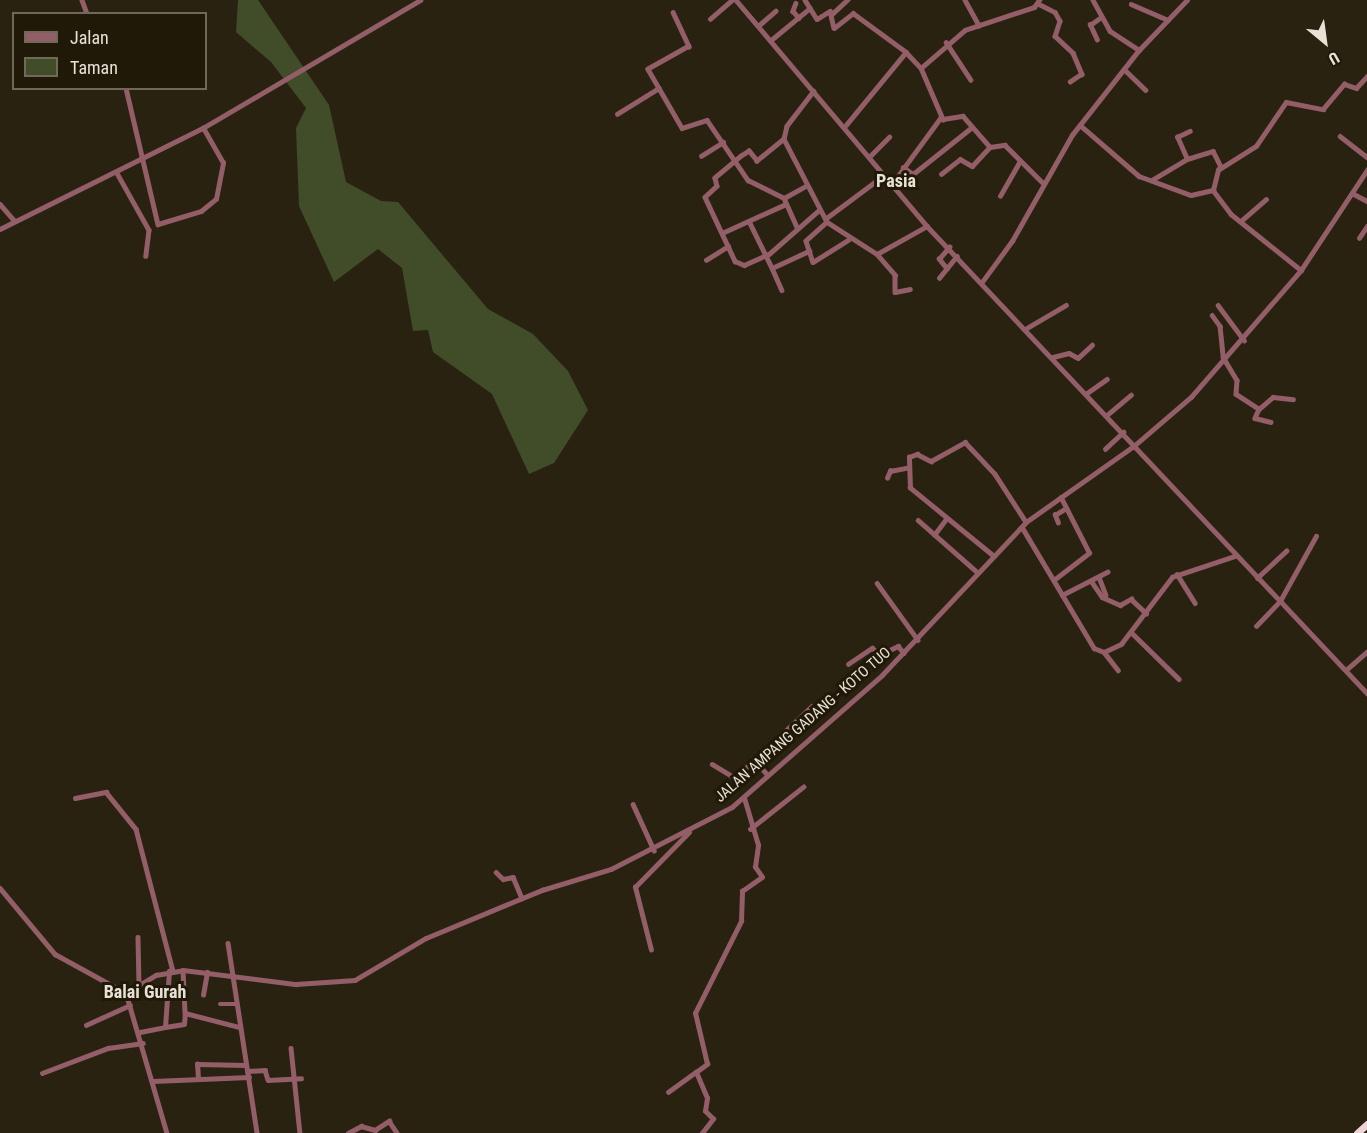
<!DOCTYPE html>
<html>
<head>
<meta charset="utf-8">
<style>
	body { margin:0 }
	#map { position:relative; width:1367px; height:1133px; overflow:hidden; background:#2a2211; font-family:"Roboto Condensed",sans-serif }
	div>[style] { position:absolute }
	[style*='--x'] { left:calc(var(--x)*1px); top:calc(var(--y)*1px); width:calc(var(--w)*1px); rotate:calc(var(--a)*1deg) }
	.green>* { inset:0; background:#414c29 }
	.minor>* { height:4.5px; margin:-2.25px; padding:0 2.25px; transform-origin:2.25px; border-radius:2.25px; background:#935e67 }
	.highway>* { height:7px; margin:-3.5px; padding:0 3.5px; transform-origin:3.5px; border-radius:3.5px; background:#efd4d7 }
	span { translate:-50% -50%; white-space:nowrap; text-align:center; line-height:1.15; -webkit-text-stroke:6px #211908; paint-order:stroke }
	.street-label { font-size:15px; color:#e7e1d6 }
	.quarter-label { font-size:18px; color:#e7e1d6; font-weight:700 }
	.legend { position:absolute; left:12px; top:12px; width:195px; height:78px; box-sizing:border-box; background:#211908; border:2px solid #70695a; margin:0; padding:8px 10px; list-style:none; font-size:18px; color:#e7e1d6 }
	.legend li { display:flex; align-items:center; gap:12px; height:30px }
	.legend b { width:30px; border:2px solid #70695a }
	.north { position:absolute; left:1295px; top:12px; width:60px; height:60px; -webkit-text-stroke:4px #211908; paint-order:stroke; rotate:151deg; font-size:16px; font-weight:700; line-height:24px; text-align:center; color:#e7e1d6 }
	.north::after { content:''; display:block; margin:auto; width:21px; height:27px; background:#e7e1d6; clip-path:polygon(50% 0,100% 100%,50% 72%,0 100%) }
</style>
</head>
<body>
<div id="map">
	<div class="green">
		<i style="clip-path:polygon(238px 0,258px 0,329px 105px,346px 182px,381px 201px,398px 202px,488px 309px,533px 334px,568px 371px,588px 410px,554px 463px,529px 474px,492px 394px,433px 352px,428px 330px,413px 331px,402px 268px,378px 249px,334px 282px,299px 206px,296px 128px,306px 108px,271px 62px,236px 32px)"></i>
	</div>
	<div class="minor">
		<i style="--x:82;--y:0;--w:15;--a:70"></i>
		<i style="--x:736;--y:0;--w:296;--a:49.8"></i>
		<i style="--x:927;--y:226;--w:642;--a:46.71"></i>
		<i style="--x:805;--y:0;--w:22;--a:58"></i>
		<i style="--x:817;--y:19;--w:15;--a:-32"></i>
		<i style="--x:830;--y:11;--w:17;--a:77"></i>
		<i style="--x:834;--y:28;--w:24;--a:-38"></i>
		<i style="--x:853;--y:13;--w:66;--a:36.3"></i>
		<i style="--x:906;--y:52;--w:22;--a:47"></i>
		<i style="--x:921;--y:68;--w:56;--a:66.7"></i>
		<i style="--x:943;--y:119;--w:20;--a:-9"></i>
		<i style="--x:963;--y:116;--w:41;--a:48.9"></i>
		<i style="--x:990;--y:147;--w:15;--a:-8"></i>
		<i style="--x:1005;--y:145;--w:52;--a:45"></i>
		<i style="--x:965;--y:0;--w:29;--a:61"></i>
		<i style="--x:1093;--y:0;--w:35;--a:61"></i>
		<i style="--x:1110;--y:31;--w:35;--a:33"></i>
		<i style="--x:796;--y:3;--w:9;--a:111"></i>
		<i style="--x:793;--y:11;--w:9;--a:49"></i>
		<i style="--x:1039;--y:4;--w:18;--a:27"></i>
		<i style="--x:1055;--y:12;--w:10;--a:61"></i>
		<i style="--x:1060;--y:21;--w:16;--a:108"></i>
		<i style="--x:1055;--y:36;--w:25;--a:43"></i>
		<i style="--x:1073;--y:53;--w:23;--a:67"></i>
		<i style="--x:1082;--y:74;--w:14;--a:146"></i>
		<i style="--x:1131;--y:4;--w:40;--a:23.4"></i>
		<i style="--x:673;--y:12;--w:38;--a:65"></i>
		<i style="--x:689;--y:46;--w:47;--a:150.7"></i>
		<i style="--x:648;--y:69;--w:68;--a:60"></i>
		<i style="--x:682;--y:128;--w:26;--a:-18"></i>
		<i style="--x:707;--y:120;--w:73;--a:55.7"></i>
		<i style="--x:748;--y:180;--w:40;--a:26.6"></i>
		<i style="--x:784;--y:198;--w:32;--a:66"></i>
		<i style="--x:832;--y:14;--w:21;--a:-43"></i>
		<i style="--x:710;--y:19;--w:29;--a:-41"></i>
		<i style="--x:758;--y:26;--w:23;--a:-41"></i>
		<i style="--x:771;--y:40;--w:50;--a:-39.4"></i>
		<i style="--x:1097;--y:40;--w:17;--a:-115"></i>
		<i style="--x:1090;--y:25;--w:12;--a:-35"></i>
		<i style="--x:946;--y:42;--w:45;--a:56.7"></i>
		<i style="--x:921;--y:68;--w:58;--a:-40.8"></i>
		<i style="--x:965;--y:30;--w:73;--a:-18.4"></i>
		<i style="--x:1034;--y:7;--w:9;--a:-54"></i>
		<i style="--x:1124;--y:69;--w:30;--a:44"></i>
		<i style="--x:126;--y:88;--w:140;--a:76.8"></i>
		<i style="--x:158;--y:224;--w:45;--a:-16.8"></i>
		<i style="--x:201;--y:211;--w:19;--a:-39"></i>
		<i style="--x:216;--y:199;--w:37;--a:-79"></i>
		<i style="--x:223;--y:163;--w:40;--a:-119.7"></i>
		<i style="--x:814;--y:91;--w:44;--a:127.6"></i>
		<i style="--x:787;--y:126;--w:13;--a:103"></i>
		<i style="--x:784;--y:139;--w:93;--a:62.6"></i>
		<i style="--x:827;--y:222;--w:59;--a:32.6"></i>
		<i style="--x:877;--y:254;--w:57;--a:-29.2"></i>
		<i style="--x:617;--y:114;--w:49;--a:-31.8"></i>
		<i style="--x:846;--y:125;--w:94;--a:-50.6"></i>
		<i style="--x:1080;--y:125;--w:78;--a:40.8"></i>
		<i style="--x:1139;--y:176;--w:55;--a:20.1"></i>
		<i style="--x:1191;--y:195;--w:23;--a:-13"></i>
		<i style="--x:1213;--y:190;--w:30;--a:53"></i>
		<i style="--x:1231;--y:214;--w:90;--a:38.7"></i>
		<i style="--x:1340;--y:136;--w:34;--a:38"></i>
		<i style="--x:784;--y:139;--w:35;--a:141"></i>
		<i style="--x:757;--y:161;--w:13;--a:-129"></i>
		<i style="--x:749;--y:151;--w:9;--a:148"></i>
		<i style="--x:741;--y:156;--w:34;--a:140"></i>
		<i style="--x:715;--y:178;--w:8;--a:76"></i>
		<i style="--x:717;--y:186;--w:16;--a:137"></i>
		<i style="--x:705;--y:197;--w:71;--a:64.9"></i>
		<i style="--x:735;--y:261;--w:10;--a:24"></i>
		<i style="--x:744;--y:265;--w:27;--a:-24"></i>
		<i style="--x:769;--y:254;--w:67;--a:-41.3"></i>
		<i style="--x:701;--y:156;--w:26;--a:-32"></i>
		<i style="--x:870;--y:156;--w:27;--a:-45"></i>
		<i style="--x:1187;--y:159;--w:27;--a:-17"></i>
		<i style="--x:1213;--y:151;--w:18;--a:63"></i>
		<i style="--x:903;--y:167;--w:12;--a:35"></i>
		<i style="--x:913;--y:174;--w:75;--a:-38.5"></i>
		<i style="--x:117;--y:173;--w:65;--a:60.7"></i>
		<i style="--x:149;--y:230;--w:26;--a:97"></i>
		<i style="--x:941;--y:174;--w:24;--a:-38"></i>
		<i style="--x:960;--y:159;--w:14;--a:30"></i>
		<i style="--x:972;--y:166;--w:26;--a:-47"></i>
		<i style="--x:1152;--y:180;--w:41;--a:-31"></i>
		<i style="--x:1187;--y:159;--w:24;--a:-114"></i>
		<i style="--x:1177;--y:137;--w:14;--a:-25"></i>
		<i style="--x:892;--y:184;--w:83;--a:-53.8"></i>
		<i style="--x:1213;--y:190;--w:21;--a:-76"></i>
		<i style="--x:1218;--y:170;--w:45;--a:-32.3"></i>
		<i style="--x:1256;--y:146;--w:53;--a:-55.7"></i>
		<i style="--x:1286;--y:102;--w:38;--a:11"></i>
		<i style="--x:1323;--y:109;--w:33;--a:-50"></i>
		<i style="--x:1344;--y:84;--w:13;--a:18"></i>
		<i style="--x:1356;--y:88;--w:16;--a:-47"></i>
		<i style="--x:1352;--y:193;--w:17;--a:28"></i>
		<i style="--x:1000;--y:196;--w:40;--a:-60.3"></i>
		<i style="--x:784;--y:198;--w:23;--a:-29"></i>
		<i style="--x:0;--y:204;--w:21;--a:49"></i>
		<i style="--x:825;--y:219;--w:74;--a:-36.7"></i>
		<i style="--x:1241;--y:221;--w:33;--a:-41"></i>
		<i style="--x:827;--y:222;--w:28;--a:138"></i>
		<i style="--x:806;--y:241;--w:22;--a:72"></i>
		<i style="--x:813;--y:262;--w:41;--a:-32.2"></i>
		<i style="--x:750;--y:223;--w:50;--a:63.9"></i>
		<i style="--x:772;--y:268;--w:41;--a:-24.7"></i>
		<i style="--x:0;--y:229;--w:227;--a:-26.5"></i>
		<i style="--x:203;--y:128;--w:252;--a:-30.5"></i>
		<i style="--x:722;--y:233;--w:70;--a:-24.4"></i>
		<i style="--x:1359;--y:238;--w:14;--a:-56"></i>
		<i style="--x:877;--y:254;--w:28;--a:49"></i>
		<i style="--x:895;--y:275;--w:17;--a:90"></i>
		<i style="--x:895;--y:292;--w:15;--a:-11"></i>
		<i style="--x:706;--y:260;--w:26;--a:-32"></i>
		<i style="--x:772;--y:268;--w:24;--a:66"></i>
		<i style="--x:947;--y:269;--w:13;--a:-129"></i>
		<i style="--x:939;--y:259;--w:16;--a:-50"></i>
		<i style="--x:939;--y:278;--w:28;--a:-51"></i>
		<i style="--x:982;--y:282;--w:51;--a:-53.8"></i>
		<i style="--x:1012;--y:241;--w:122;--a:-60.5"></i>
		<i style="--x:1072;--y:135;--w:108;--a:-51.8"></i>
		<i style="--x:1139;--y:50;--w:69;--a:-46.2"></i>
		<i style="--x:1218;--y:305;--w:44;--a:53.4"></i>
		<i style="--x:1212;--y:315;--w:14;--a:54"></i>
		<i style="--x:1220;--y:326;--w:31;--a:84"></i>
		<i style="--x:1223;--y:357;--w:27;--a:59"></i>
		<i style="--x:1237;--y:380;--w:14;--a:94"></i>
		<i style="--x:1236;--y:394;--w:27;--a:33"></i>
		<i style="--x:1259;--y:409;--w:18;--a:-41"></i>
		<i style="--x:1273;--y:397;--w:20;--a:6"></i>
		<i style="--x:1027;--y:328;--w:45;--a:-30.5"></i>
		<i style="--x:1053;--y:357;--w:16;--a:-14"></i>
		<i style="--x:1069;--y:353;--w:10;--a:29"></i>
		<i style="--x:1078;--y:358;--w:19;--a:-43"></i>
		<i style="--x:1087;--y:393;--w:24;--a:-35"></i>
		<i style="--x:1259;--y:409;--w:10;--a:114"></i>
		<i style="--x:1255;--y:418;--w:16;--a:14"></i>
		<i style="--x:1107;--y:415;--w:31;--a:-40"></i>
		<i style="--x:1105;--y:449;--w:25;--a:-43"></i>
		<i style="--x:887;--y:478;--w:8;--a:-67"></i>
		<i style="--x:890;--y:471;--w:16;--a:-11"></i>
		<i style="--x:918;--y:520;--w:77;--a:41.3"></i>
		<i style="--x:1058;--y:523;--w:9;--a:-111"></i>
		<i style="--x:1055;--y:515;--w:13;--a:-32"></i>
		<i style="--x:1022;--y:527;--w:141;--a:59.2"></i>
		<i style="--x:1094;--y:648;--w:11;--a:22"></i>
		<i style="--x:1104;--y:652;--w:19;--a:-25"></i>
		<i style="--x:1121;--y:644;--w:84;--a:-52.7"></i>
		<i style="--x:1172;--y:577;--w:66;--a:-18.4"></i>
		<i style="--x:934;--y:535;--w:20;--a:-53"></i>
		<i style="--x:992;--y:555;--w:106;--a:-140.7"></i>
		<i style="--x:910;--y:488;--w:31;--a:-92"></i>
		<i style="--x:909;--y:457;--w:9;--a:-21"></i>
		<i style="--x:917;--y:454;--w:16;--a:27"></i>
		<i style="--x:931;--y:461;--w:39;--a:-29"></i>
		<i style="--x:965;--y:442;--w:44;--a:46.8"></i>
		<i style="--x:995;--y:474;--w:57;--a:57.1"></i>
		<i style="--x:1177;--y:574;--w:34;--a:58"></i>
		<i style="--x:1099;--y:577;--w:19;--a:69"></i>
		<i style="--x:1257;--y:578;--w:40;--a:-43"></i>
		<i style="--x:1055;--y:579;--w:43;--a:-37.4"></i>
		<i style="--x:1089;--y:553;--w:62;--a:-117"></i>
		<i style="--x:1092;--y:582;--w:18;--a:56"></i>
		<i style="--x:1102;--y:597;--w:20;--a:24"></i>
		<i style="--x:1120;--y:605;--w:13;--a:-29"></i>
		<i style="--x:1131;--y:599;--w:21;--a:43"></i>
		<i style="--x:877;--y:583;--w:70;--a:54.3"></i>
		<i style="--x:1062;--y:595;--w:51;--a:-27.1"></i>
		<i style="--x:1256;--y:626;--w:35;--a:-46"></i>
		<i style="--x:1280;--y:601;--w:74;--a:-61"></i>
		<i style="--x:1131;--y:632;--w:67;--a:44.4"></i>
		<i style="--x:1104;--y:652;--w:23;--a:52"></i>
		<i style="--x:848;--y:664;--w:29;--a:-34"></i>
		<i style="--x:872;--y:648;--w:11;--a:34"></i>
		<i style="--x:881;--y:654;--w:19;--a:-25"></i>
		<i style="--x:898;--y:646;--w:9;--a:49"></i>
		<i style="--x:1346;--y:670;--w:28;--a:-41"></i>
		<i style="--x:753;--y:759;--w:22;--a:47"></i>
		<i style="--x:712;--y:764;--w:27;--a:31"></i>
		<i style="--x:735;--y:778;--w:105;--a:-43.1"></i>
		<i style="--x:75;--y:798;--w:32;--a:-11"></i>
		<i style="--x:106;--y:792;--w:48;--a:51"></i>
		<i style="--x:136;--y:829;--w:147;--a:75.4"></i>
		<i style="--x:633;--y:804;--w:51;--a:65.5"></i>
		<i style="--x:750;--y:829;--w:68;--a:-38.4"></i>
		<i style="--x:496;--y:872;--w:10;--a:45"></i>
		<i style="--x:503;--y:879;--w:10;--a:-11"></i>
		<i style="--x:513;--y:877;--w:23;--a:67"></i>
		<i style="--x:0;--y:888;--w:86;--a:50.2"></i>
		<i style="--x:55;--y:954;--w:81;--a:28.8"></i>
		<i style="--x:126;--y:993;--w:146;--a:73.7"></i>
		<i style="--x:138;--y:937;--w:46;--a:88.8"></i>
		<i style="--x:228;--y:943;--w:192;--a:81.3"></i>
		<i style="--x:651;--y:950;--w:65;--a:-104.3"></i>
		<i style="--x:635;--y:887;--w:77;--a:-45.5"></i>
		<i style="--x:183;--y:970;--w:43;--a:87.3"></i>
		<i style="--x:185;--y:1013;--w:56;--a:14.5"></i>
		<i style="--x:126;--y:993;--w:35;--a:-31"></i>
		<i style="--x:156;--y:975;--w:27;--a:-10"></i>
		<i style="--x:183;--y:970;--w:114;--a:7.1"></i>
		<i style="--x:296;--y:984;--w:59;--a:-3.9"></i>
		<i style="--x:355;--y:980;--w:82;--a:-30.6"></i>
		<i style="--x:426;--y:938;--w:126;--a:-22.5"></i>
		<i style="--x:542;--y:890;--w:72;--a:-16.9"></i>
		<i style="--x:611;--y:869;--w:136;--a:-27.1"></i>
		<i style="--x:732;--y:807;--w:200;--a:-41.3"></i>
		<i style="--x:882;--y:675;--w:210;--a:-46.7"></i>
		<i style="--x:1026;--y:522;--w:133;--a:-35.2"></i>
		<i style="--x:1135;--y:445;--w:74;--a:-40.6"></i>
		<i style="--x:1191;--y:397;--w:168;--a:-49.1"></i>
		<i style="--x:1301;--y:270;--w:120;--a:-56.6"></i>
		<i style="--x:203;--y:995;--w:23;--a:-80"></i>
		<i style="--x:220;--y:1004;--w:15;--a:0"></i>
		<i style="--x:86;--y:1025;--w:48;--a:-24.4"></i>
		<i style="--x:165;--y:1027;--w:19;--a:-9"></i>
		<i style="--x:184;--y:1024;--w:11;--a:-85"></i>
		<i style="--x:140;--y:1032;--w:25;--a:-11"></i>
		<i style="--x:165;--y:1027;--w:56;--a:-85.9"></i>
		<i style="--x:291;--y:1048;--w:85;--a:84"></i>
		<i style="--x:247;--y:1071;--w:18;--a:-3"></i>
		<i style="--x:265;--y:1070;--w:10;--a:73"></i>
		<i style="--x:268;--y:1080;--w:33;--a:-3"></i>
		<i style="--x:42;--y:1073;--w:71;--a:-20.7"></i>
		<i style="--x:108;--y:1048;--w:35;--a:-8"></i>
		<i style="--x:198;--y:1078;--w:14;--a:-94"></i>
		<i style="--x:197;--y:1064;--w:49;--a:1.2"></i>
		<i style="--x:153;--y:1081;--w:96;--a:-2.4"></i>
		<i style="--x:668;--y:1092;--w:34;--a:-36"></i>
		<i style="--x:348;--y:1133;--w:15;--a:-28"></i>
		<i style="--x:361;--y:1126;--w:15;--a:16"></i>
		<i style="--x:375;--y:1130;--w:17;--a:-33"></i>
		<i style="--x:389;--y:1121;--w:14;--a:56"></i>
		<i style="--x:702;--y:1133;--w:18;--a:-52"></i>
		<i style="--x:713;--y:1119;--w:11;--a:-135"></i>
		<i style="--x:705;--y:1111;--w:13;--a:-81"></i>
		<i style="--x:707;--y:1098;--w:28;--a:-113"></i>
		<i style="--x:696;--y:1072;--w:14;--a:-36"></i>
		<i style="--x:707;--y:1064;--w:52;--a:-103.2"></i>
		<i style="--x:695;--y:1013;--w:103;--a:-63.4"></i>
		<i style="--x:741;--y:921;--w:30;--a:-88"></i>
		<i style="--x:742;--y:891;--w:24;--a:-35"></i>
		<i style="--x:762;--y:877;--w:12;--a:-125"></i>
		<i style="--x:755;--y:867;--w:22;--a:-82"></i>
		<i style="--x:758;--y:845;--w:49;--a:-106.6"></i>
	</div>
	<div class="highway">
		<i style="--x:1357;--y:1133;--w:13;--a:-42"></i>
	</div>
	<div class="street-label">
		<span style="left:803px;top:725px;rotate:-41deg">JALAN AMPANG GADANG - KOTO TUO</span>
	</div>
	<div class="quarter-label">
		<span style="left:896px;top:181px">Pasia</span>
		<span style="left:145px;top:992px">Balai Gurah</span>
	</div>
	<ul class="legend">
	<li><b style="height:8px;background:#935e67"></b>Jalan</li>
	<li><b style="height:16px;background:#414c29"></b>Taman</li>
	</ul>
	<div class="north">U</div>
</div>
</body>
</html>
